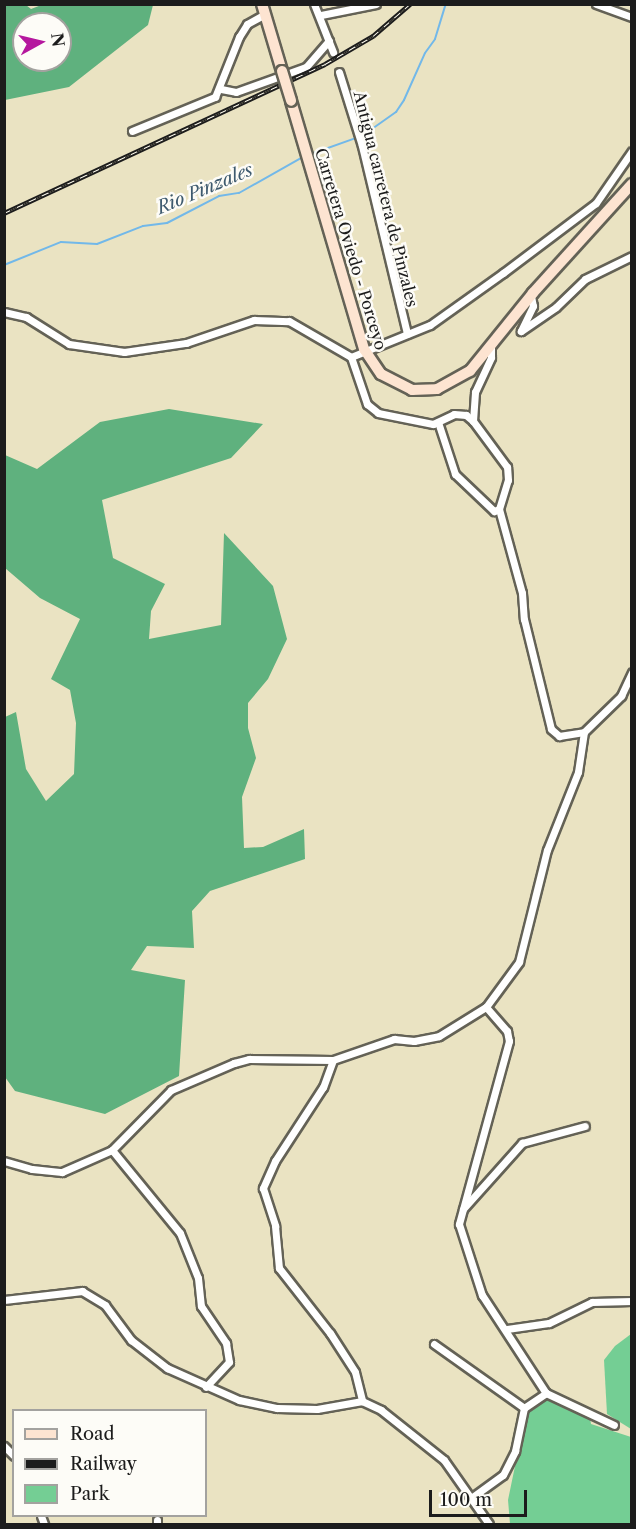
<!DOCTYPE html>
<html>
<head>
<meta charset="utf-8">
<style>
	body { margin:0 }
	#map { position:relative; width:636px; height:1529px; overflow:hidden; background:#eae3c2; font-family:"Libre Caslon Text",serif }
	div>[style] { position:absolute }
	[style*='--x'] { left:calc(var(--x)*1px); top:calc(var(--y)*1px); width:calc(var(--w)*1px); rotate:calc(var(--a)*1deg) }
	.green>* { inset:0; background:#74ce94 }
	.forest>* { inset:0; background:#5fb17e }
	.stream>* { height:2px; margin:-1px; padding:0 1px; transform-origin:1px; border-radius:1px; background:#72b8e9 }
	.roads { filter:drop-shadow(2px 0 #646256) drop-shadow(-2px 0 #646256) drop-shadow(0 2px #646256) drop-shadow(0 -2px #646256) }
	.street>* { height:7px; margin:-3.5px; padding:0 3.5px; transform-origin:3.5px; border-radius:3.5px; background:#fff }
	.secondary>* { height:10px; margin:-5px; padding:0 5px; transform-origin:5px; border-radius:5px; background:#fde4d1 }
	.rail>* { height:4.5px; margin-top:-2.25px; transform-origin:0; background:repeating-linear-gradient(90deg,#fdfcf7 0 7px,#1c1c1c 0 14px); box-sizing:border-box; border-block:2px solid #1c1c1c }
	.bridges { filter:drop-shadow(2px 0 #646256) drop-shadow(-2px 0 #646256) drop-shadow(0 2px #646256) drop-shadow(0 -2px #646256) }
	.secondary-bridge>* { height:10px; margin:-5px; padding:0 5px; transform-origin:5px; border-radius:5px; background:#fde4d1 }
	span { translate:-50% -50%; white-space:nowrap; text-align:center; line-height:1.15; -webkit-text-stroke:5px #fdfcf7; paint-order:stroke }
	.street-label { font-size:16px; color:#1c1c1c }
	.water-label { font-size:18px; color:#3e5a6e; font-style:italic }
	.frame { position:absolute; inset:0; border:6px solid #1c1c1c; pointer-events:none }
	.legend { position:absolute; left:12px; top:1409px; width:195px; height:108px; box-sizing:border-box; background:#fdfcf7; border:2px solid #a3a29f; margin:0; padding:8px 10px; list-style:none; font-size:18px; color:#1c1c1c }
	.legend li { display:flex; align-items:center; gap:12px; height:30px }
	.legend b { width:30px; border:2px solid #a3a29f }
	.north { position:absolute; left:12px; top:12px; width:60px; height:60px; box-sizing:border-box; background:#fdfcf7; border:2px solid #a3a29f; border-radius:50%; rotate:82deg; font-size:16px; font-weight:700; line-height:24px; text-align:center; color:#1c1c1c }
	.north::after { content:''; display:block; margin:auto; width:21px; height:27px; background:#b5179e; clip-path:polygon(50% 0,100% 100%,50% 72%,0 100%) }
	.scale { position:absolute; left:429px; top:1490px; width:98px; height:27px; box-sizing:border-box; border:3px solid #1c1c1c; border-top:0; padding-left:8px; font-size:18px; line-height:21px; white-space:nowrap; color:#1c1c1c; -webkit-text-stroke:4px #fdfcf7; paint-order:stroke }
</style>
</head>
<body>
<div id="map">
	<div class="green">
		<i style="clip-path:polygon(631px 1334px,631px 1429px,607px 1414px,604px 1360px,615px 1346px)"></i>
		<i style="clip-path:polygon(546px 1396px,590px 1417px,591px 1424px,631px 1437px,631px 1524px,510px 1524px,508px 1500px,527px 1408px)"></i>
	</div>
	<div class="forest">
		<i style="clip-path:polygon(evenodd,44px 4px,153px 4px,153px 5px,148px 25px,69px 87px,5px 100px,5px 5px,26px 5px,31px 9px,44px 4px,24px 24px,60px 24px,60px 60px,24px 60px,24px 24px)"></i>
		<i style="clip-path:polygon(169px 409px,263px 424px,231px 458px,102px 500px,113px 558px,165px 584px,151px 611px,149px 639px,221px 625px,224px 533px,273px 586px,287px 639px,268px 679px,248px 703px,248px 728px,256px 758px,242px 797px,244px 848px,263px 847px,304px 829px,305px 859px,210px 891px,192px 911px,194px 948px,147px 946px,131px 970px,185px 980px,179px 1076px,105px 1114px,15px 1091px,5px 1077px,5px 717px,16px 712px,26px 769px,46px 801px,74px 774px,76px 723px,70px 690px,51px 679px,80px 619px,40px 598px,5px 568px,5px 455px,37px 469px,100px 422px)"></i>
	</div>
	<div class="stream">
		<i style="--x:362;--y:136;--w:42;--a:-35.2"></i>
		<i style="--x:396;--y:112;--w:14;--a:-56"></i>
		<i style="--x:404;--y:100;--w:51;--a:-65.9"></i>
		<i style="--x:425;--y:53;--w:17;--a:-54"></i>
		<i style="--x:435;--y:39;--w:37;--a:-73"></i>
		<i style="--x:311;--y:154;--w:48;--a:-19.6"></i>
		<i style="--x:4;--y:265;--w:61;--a:-22"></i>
		<i style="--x:61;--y:242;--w:36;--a:3"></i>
		<i style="--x:97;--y:244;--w:49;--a:-21.4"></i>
		<i style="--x:143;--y:226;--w:24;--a:-7"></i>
		<i style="--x:167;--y:223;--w:59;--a:-27.4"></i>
		<i style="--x:219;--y:196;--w:20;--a:-9"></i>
		<i style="--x:239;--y:193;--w:73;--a:-29.4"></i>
	</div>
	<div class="roads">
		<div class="street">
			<i style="--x:314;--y:4;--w:52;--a:68.4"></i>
			<i style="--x:596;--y:4;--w:38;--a:20"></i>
			<i style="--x:321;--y:15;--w:56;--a:-11.3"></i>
			<i style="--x:339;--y:72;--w:77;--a:72.7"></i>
			<i style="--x:362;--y:146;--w:193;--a:76.5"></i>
			<i style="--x:221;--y:89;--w:15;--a:11"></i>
			<i style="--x:236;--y:92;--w:74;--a:-19.7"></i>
			<i style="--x:306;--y:67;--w:35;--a:-49"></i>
			<i style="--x:132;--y:131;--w:90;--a:-22.3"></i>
			<i style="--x:215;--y:97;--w:65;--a:-68.2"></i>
			<i style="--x:239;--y:37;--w:15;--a:-58"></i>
			<i style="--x:247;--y:24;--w:21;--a:-29"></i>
			<i style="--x:531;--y:296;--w:10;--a:79"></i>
			<i style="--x:533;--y:306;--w:28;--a:116"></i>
			<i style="--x:521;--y:331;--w:42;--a:-34.4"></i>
			<i style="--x:556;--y:307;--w:40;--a:-44"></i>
			<i style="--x:585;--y:279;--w:52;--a:-26.1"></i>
			<i style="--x:4;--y:312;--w:23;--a:13"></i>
			<i style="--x:26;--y:317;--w:51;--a:32.1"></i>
			<i style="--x:69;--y:344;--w:56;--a:8.3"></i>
			<i style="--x:124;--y:352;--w:63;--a:-8.3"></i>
			<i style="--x:186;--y:343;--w:72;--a:-18.7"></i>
			<i style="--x:254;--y:320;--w:35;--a:2"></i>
			<i style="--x:289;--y:321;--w:72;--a:30.1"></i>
			<i style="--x:351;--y:357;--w:85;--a:-22.1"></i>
			<i style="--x:430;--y:325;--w:90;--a:-35.5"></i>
			<i style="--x:503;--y:273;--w:116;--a:-37"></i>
			<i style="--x:596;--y:203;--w:63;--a:-55.3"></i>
			<i style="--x:351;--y:357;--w:50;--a:71.2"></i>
			<i style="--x:367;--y:404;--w:14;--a:39"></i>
			<i style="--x:378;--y:413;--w:56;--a:11.3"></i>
			<i style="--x:433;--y:424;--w:23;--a:-25"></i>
			<i style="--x:454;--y:414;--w:12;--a:5"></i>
			<i style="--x:466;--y:415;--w:9;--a:41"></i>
			<i style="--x:473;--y:421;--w:29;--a:-86"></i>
			<i style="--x:475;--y:392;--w:38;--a:-65"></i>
			<i style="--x:491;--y:357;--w:10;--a:-90"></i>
			<i style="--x:438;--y:422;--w:55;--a:71.9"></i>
			<i style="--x:455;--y:474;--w:54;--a:43.5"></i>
			<i style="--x:494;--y:511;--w:5;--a:-22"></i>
			<i style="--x:499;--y:509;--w:30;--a:-73"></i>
			<i style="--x:508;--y:480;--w:13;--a:-94"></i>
			<i style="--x:507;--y:467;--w:57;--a:-126.5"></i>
			<i style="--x:499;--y:509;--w:87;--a:74.7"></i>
			<i style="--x:522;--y:593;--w:26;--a:86"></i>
			<i style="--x:524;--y:619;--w:113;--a:76.2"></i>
			<i style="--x:551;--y:729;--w:11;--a:41"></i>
			<i style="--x:559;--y:736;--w:25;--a:-9"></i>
			<i style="--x:486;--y:1007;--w:32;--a:49"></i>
			<i style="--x:507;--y:1031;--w:10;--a:79"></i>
			<i style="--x:509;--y:1041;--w:190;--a:105.3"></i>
			<i style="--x:459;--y:1224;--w:75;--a:72.1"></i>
			<i style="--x:482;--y:1295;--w:117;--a:56.9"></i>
			<i style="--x:333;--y:1060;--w:29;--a:110"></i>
			<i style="--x:323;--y:1087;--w:88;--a:123"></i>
			<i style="--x:275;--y:1161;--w:30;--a:114"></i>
			<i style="--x:263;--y:1188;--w:40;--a:72"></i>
			<i style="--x:275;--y:1226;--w:42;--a:84.6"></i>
			<i style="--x:279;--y:1268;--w:83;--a:51.9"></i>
			<i style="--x:330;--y:1333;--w:46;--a:57.3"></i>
			<i style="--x:355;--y:1372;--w:30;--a:76"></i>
			<i style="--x:112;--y:1150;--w:107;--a:50.7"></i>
			<i style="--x:180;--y:1233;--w:48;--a:68.2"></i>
			<i style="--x:198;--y:1278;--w:28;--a:84"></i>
			<i style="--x:201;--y:1306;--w:45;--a:56"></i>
			<i style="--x:226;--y:1343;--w:19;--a:81"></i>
			<i style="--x:229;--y:1362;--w:34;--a:133"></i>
			<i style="--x:4;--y:1161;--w:29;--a:16"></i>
			<i style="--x:32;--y:1169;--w:30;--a:6"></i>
			<i style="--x:62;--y:1172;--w:55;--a:-23.7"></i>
			<i style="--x:112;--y:1150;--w:84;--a:-45.5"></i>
			<i style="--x:171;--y:1090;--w:69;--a:-23.2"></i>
			<i style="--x:234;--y:1063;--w:16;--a:-15"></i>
			<i style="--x:249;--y:1059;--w:84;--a:0.7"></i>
			<i style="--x:333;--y:1060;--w:65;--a:-19"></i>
			<i style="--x:394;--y:1039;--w:20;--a:6"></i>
			<i style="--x:414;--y:1041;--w:25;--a:-11"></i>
			<i style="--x:439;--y:1036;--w:55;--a:-31.7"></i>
			<i style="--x:486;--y:1007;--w:56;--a:-53.7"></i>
			<i style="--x:519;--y:962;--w:115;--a:-76"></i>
			<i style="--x:547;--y:850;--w:84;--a:-68.3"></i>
			<i style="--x:578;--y:772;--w:40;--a:-81.5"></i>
			<i style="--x:584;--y:732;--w:52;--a:-44.2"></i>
			<i style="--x:621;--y:696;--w:26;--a:-65"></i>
			<i style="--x:463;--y:1209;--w:89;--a:-48.2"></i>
			<i style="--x:522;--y:1143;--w:65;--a:-15.1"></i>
			<i style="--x:4;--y:1300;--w:79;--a:-6.6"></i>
			<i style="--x:82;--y:1291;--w:27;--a:31"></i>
			<i style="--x:105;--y:1305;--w:44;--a:53.4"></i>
			<i style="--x:131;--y:1340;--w:46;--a:37.9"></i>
			<i style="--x:167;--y:1368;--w:79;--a:24"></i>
			<i style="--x:239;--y:1400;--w:39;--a:12"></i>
			<i style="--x:277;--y:1408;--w:40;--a:1.4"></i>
			<i style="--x:317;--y:1409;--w:46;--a:-10.1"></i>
			<i style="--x:362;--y:1401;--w:21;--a:25"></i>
			<i style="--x:381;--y:1410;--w:80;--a:38.4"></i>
			<i style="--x:444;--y:1460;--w:78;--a:54.9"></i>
			<i style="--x:507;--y:1329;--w:42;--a:-8.1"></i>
			<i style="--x:549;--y:1323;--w:48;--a:-26"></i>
			<i style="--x:592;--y:1302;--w:40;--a:-1.4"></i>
			<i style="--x:434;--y:1344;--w:110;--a:35.4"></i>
			<i style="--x:546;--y:1393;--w:75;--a:25.2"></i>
			<i style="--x:4;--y:1446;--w:14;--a:45"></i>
			<i style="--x:471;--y:1498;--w:39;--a:-36"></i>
			<i style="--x:503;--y:1475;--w:27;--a:-63"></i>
			<i style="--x:515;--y:1451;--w:44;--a:-78.2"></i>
			<i style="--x:524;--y:1408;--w:27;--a:-34"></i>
			<i style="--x:41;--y:1516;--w:9;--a:69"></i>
			<i style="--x:157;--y:1524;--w:4;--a:-90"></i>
		</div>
		<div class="secondary">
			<i style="--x:262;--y:4;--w:70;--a:73.4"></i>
			<i style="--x:291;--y:101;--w:259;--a:73.6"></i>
			<i style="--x:364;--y:349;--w:30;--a:56"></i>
			<i style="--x:381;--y:374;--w:35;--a:27"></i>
			<i style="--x:412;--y:390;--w:25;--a:-2"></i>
			<i style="--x:437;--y:389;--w:38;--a:-29"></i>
			<i style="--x:470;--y:371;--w:100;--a:-51.1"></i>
			<i style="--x:533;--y:293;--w:147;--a:-47.8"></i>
		</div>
	</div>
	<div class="rail">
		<i style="--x:4;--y:213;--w:354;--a:-24.9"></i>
		<i style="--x:325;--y:64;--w:56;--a:-30.3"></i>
		<i style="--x:373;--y:36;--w:49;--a:-40.9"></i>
	</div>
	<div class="bridges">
		<div class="secondary-bridge">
			<i style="--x:282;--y:71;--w:31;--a:73"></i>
		</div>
	</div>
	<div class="street-label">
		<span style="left:386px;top:199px;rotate:76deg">Antigua carretera de Pinzales</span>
		<span style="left:351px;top:249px;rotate:73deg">Carretera Oviedo - Porceyo</span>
	</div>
	<div class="water-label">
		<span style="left:205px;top:189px;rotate:-23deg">Rio Pinzales</span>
	</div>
	<div class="frame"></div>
	<ul class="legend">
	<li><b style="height:8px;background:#fde4d1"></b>Road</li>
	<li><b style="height:8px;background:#1c1c1c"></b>Railway</li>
	<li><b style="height:16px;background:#74ce94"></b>Park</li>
	</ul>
	<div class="north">N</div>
	<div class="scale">100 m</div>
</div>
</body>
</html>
